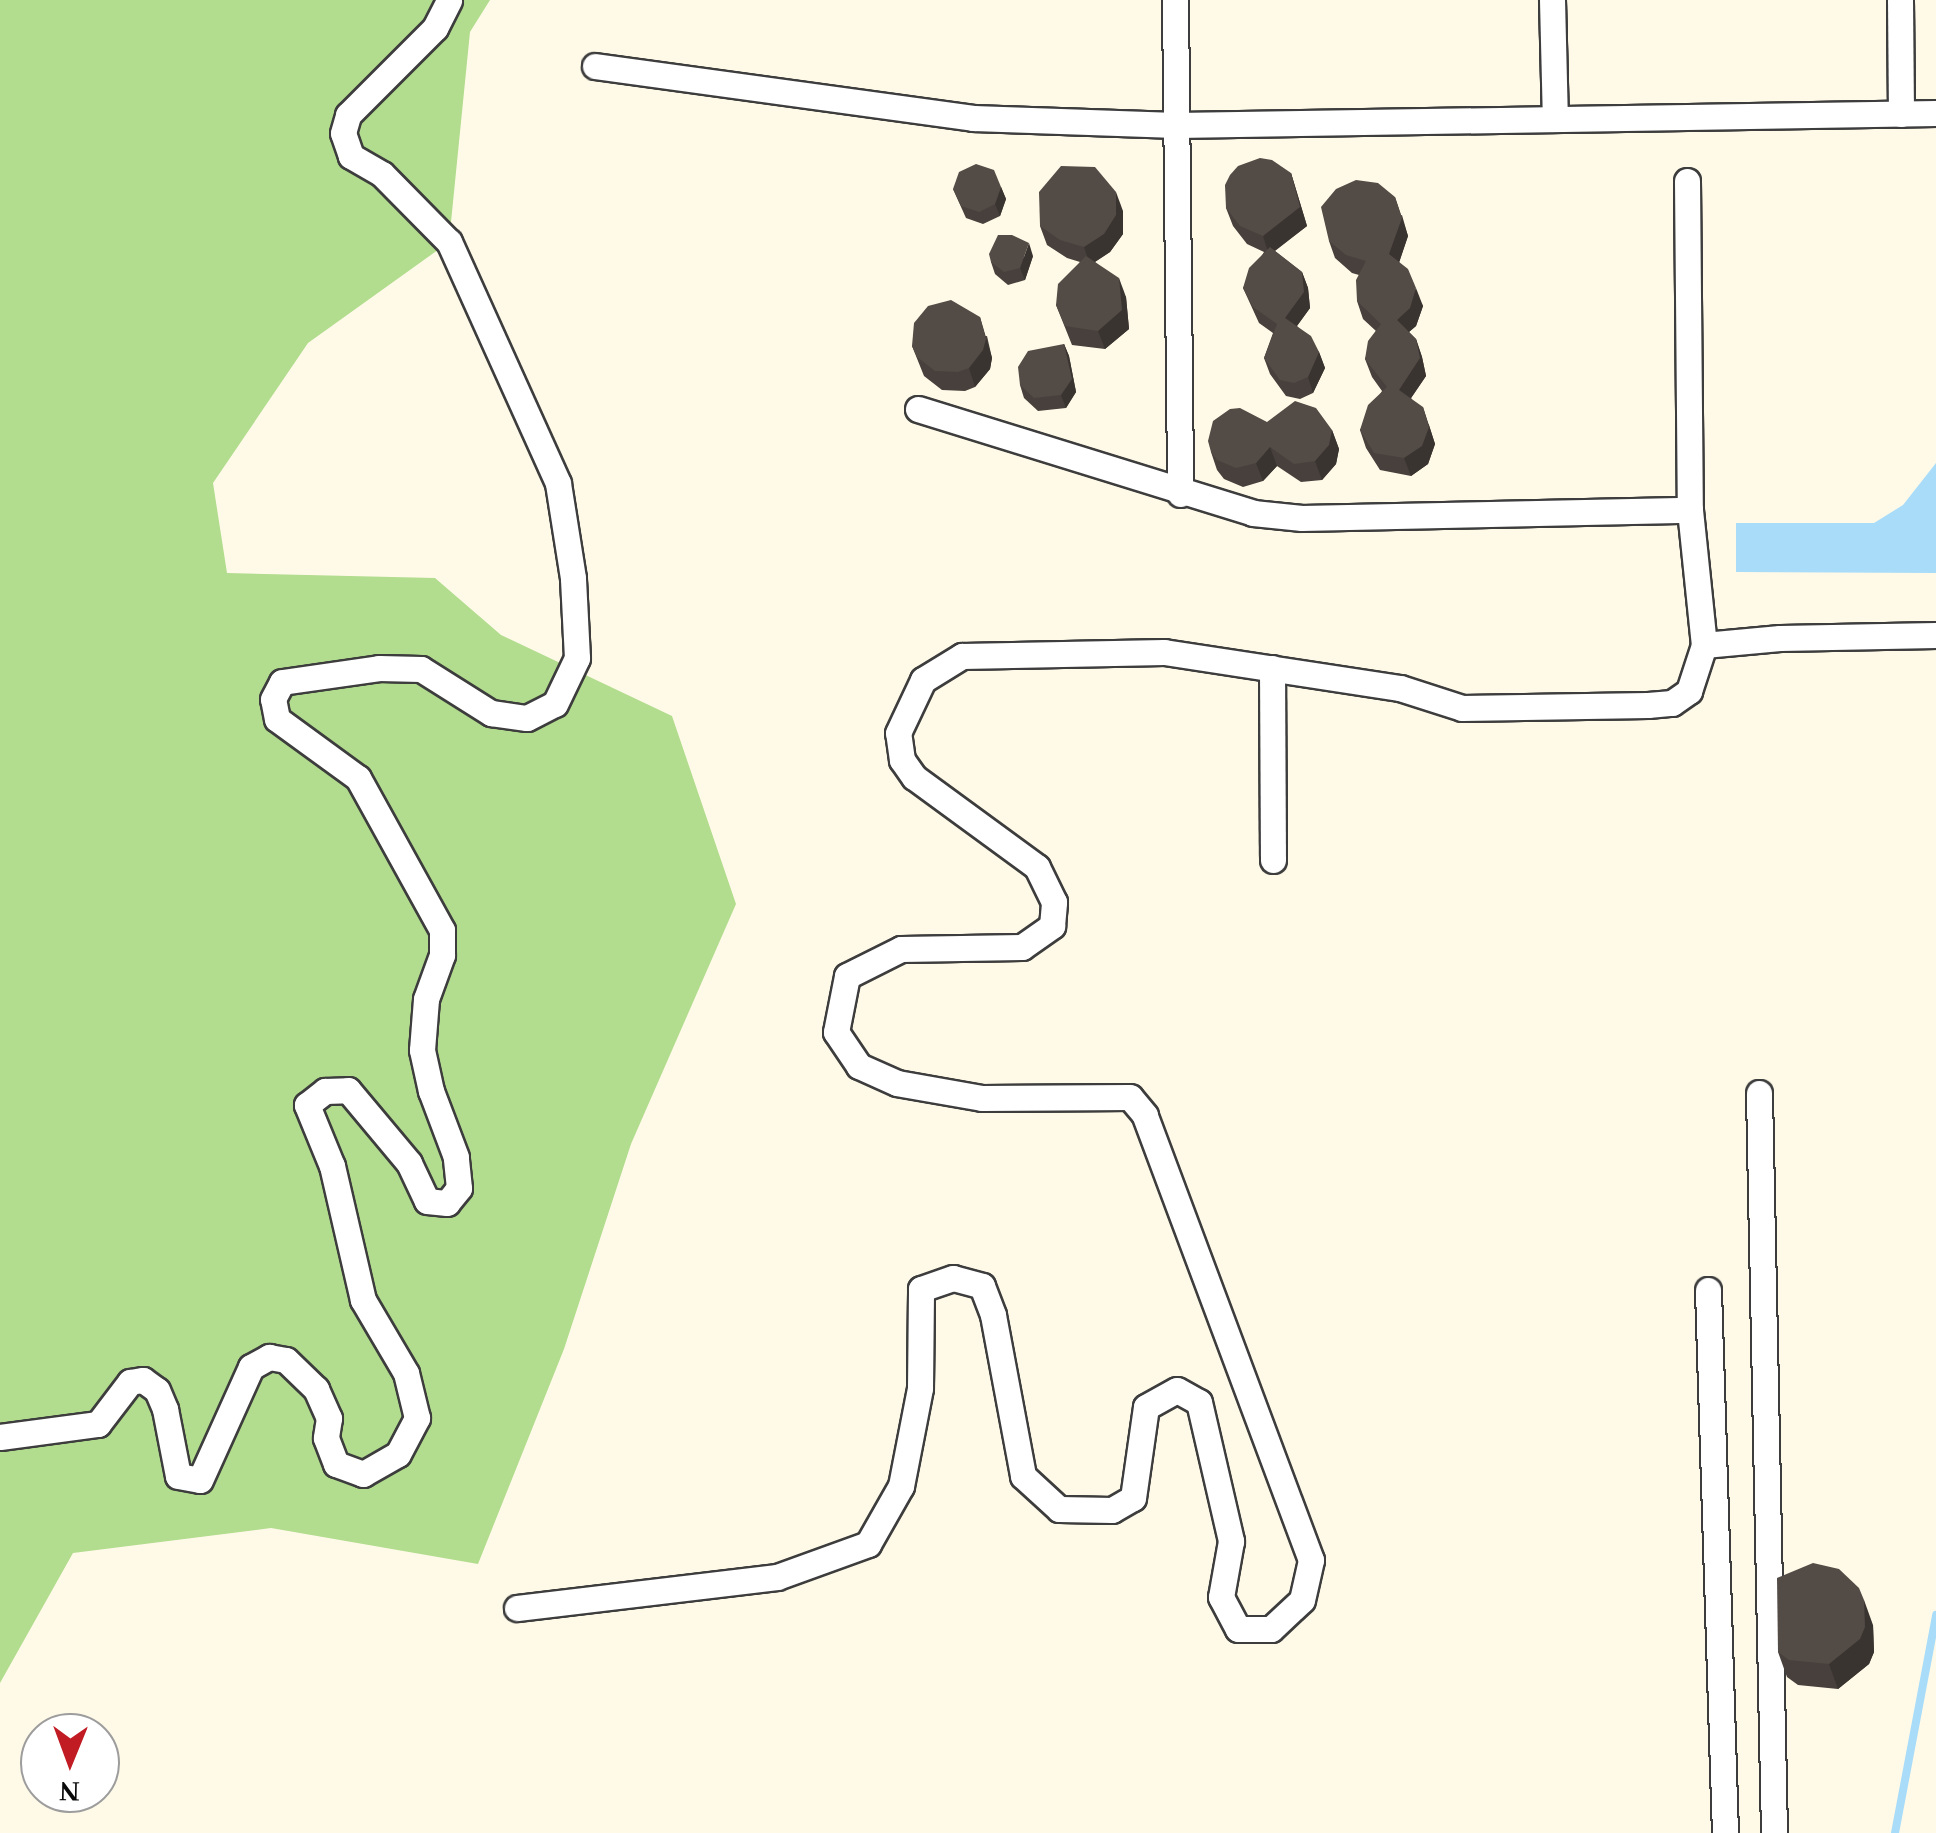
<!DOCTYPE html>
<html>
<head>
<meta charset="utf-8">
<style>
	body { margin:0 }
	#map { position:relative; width:1936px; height:1833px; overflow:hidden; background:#fffae8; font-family:"Times New Roman",serif }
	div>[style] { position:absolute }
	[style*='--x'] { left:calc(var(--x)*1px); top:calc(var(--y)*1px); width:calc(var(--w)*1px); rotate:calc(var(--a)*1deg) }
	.forest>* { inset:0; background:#b2dc8e }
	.water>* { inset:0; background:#a9dcf9 }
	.stream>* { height:8px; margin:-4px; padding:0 4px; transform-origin:4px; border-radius:4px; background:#a9dcf9 }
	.roads { filter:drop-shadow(2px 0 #3d3d3d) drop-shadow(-2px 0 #3d3d3d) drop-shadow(0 2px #3d3d3d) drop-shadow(0 -2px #3d3d3d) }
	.minor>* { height:25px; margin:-12.5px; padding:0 12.5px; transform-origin:12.5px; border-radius:12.5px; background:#fff }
	.wall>* { inset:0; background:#47403c }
	.shaded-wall>* { inset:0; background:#3a3431 }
	.building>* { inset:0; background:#534b46 }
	span { translate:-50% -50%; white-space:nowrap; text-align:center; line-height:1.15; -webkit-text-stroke:10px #fff; paint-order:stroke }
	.north { position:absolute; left:20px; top:1713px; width:100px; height:100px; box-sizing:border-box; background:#fff; border:2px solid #9d9d9d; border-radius:50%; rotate:181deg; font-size:28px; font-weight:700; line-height:40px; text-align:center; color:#0a0a0a }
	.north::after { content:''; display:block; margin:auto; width:35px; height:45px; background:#c11c24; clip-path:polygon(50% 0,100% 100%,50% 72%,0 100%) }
</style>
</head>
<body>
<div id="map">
	<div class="forest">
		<i style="clip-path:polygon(0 0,490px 0,470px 32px,449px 242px,308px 343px,213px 483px,227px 573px,435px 578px,501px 635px,672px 716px,736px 904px,631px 1144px,564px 1349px,478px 1564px,271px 1528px,73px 1553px,0 1683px)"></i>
	</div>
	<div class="water">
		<i style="clip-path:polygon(1936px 463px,1936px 573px,1736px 572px,1736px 523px,1874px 523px,1903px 505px)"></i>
	</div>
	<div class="stream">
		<i style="--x:1895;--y:1833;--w:222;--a:-79.3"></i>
	</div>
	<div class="roads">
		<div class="minor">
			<i style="--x:1175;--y:0;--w:494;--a:89.4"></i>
			<i style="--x:1552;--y:0;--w:119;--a:88.6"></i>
			<i style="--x:1900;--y:0;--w:114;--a:89.5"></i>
			<i style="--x:595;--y:66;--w:382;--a:7.8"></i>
			<i style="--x:973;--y:118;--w:203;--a:2"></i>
			<i style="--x:1176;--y:125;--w:760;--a:-0.9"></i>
			<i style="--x:1687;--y:181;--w:329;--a:89.5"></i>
			<i style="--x:1690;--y:510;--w:136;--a:84.1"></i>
			<i style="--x:918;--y:409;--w:351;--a:17.2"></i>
			<i style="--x:1253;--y:513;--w:49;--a:5.8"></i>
			<i style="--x:1302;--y:518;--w:388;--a:-1.2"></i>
			<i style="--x:1272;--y:668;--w:192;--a:89.7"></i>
			<i style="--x:1759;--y:1093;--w:740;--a:88.84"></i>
			<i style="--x:1708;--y:1290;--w:543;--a:88.21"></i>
			<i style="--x:0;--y:1437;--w:99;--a:-7.6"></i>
			<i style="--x:98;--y:1424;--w:53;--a:-52.7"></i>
			<i style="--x:130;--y:1382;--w:13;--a:-9"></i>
			<i style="--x:143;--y:1380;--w:17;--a:36"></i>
			<i style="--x:157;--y:1390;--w:21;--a:67"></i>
			<i style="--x:165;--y:1409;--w:68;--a:79"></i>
			<i style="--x:178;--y:1476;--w:22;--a:10"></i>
			<i style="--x:200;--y:1480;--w:124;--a:-65.7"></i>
			<i style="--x:251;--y:1367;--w:21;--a:-29"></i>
			<i style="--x:269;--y:1357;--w:17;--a:10"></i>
			<i style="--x:286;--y:1360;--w:42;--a:44"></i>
			<i style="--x:316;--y:1389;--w:32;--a:66"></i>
			<i style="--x:329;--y:1418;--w:20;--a:99"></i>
			<i style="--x:326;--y:1438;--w:28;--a:69"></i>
			<i style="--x:336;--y:1464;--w:29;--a:20"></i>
			<i style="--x:363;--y:1474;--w:40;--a:-29.7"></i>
			<i style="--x:398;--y:1454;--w:41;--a:-62.2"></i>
			<i style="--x:417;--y:1418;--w:46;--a:-103.7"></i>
			<i style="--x:406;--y:1373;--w:85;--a:-120.5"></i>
			<i style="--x:363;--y:1300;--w:138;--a:-103"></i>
			<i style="--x:332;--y:1166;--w:66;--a:-112.3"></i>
			<i style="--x:307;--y:1105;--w:23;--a:-38"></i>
			<i style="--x:325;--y:1091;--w:23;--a:-2"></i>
			<i style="--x:348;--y:1090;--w:95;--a:50.1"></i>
			<i style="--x:409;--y:1163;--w:42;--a:64.7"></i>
			<i style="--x:427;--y:1201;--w:20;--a:6"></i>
			<i style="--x:447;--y:1203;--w:19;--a:-51"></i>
			<i style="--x:459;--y:1188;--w:31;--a:-96"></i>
			<i style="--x:456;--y:1157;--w:71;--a:-110.7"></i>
			<i style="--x:431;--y:1091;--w:42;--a:-102.4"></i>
			<i style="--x:422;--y:1050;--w:51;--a:-85.5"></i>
			<i style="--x:426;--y:999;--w:47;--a:-70"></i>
			<i style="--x:442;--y:955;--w:25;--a:-90"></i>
			<i style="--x:442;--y:930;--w:174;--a:-118.9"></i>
			<i style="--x:358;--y:778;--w:100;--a:-143.9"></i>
			<i style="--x:277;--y:719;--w:20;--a:-101"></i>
			<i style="--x:273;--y:699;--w:19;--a:-62"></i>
			<i style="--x:282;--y:682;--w:98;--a:-8.2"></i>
			<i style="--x:379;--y:668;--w:42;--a:1.4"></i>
			<i style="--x:421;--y:669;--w:83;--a:32.2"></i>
			<i style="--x:491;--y:713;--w:36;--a:8"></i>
			<i style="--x:527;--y:718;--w:31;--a:-27"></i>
			<i style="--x:555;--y:704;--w:51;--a:-64.4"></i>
			<i style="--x:577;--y:658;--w:80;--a:-92.9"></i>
			<i style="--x:573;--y:578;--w:96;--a:-99"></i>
			<i style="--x:558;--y:483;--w:265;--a:-114.3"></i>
			<i style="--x:449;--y:242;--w:95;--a:-134.6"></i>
			<i style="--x:382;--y:174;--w:36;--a:-150"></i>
			<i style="--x:351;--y:156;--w:24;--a:-109"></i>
			<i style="--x:343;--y:133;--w:19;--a:-74"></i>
			<i style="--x:348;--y:115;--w:123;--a:-45"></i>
			<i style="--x:435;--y:28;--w:31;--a:-63"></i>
			<i style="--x:517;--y:1608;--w:262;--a:-6.8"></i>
			<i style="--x:777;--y:1577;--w:97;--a:-19.9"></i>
			<i style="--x:868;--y:1544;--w:67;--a:-60.4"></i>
			<i style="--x:901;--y:1486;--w:100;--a:-79"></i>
			<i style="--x:920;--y:1388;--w:99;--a:-89.4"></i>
			<i style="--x:921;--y:1289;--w:34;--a:-19"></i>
			<i style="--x:953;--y:1278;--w:30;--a:15"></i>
			<i style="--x:982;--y:1286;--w:31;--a:69"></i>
			<i style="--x:993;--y:1315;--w:164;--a:79.4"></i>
			<i style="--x:1023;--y:1476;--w:49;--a:42.5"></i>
			<i style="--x:1059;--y:1509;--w:53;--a:1.1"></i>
			<i style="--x:1112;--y:1510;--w:24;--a:-30"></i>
			<i style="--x:1133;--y:1498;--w:92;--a:-81.9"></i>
			<i style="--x:1146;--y:1407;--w:35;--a:-29"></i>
			<i style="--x:1177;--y:1390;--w:25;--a:29"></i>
			<i style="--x:1199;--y:1402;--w:143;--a:77"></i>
			<i style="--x:1231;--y:1541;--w:57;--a:100.1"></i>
			<i style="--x:1221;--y:1597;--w:36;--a:62"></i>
			<i style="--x:1238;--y:1629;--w:33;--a:0"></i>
			<i style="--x:1271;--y:1629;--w:42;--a:-43.1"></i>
			<i style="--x:1302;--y:1600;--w:41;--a:-77.3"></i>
			<i style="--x:1311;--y:1560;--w:475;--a:-110.5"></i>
			<i style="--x:1145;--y:1115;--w:23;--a:-130"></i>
			<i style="--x:1130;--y:1097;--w:148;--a:179.6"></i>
			<i style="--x:982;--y:1098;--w:86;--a:-170"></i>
			<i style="--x:897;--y:1083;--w:42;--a:-155.9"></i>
			<i style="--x:859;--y:1066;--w:41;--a:-124.1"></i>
			<i style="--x:836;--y:1032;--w:57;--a:-78.9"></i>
			<i style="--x:847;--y:976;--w:60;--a:-26.6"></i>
			<i style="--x:901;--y:949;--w:121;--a:-0.9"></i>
			<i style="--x:1022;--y:947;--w:37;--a:-35"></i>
			<i style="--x:1052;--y:926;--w:24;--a:-85"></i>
			<i style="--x:1054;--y:902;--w:39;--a:-116"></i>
			<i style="--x:1037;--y:867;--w:152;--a:-143.8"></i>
			<i style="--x:914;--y:777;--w:21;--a:-125"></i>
			<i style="--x:902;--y:760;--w:27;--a:-98"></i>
			<i style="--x:898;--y:733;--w:59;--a:-64.7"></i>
			<i style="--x:923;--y:680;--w:46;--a:-31.6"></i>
			<i style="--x:962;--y:656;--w:202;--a:-1.1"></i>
			<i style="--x:1164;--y:652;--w:239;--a:8.7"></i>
			<i style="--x:1400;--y:688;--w:65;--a:17.9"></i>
			<i style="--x:1462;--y:708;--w:186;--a:-0.9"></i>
			<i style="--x:1648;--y:705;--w:24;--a:-5"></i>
			<i style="--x:1672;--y:703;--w:21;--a:-35"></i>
			<i style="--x:1689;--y:691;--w:48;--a:-71.9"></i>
			<i style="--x:1704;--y:645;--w:76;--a:-5.3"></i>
			<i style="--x:1780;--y:638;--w:156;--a:-1.1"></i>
		</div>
	</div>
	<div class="wall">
		<i style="clip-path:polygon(1291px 173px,1307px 226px,1275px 251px,1302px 272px,1308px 288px,1310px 308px,1297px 326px,1319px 352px,1325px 368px,1313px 393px,1300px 399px,1286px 396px,1270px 374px,1264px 358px,1273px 333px,1259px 323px,1243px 288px,1264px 252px,1247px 244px,1233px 226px,1226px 208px)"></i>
		<i style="clip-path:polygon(1001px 187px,1006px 199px,1000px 216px,983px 224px,966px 218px,953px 189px)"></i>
		<i style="clip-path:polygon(1123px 211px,1123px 234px,1110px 252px,1095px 262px,1126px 297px,1129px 329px,1105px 349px,1072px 345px,1056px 305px,1080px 262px,1067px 258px,1047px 245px,1040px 226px)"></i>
		<i style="clip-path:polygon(1402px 215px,1408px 236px,1399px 262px,1423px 306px,1416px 326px,1409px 332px,1416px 339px,1422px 357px,1426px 376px,1411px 398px,1429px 425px,1435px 444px,1428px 464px,1411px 476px,1380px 470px,1366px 448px,1360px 430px,1382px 391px,1372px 377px,1365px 359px,1376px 331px,1363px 319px,1357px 301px,1359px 275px,1352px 273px,1335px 258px,1329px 241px)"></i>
		<i style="clip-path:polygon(1033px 256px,1025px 280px,1008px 285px,995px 274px,991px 262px)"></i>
		<i style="clip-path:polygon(987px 336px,992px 358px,990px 369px,975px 387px,965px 391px,942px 390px,924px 376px,912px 346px)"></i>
		<i style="clip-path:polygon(1064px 344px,1069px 356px,1076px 392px,1066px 408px,1038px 411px,1024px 398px,1020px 385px)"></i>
		<i style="clip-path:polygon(1267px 422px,1332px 430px,1339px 449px,1336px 464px,1322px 480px,1301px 482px,1277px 466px,1263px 481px,1243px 487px,1224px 479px,1217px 470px,1211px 452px)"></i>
		<i style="clip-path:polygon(1873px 1625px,1874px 1652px,1869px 1664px,1838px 1689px,1798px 1685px,1787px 1677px,1778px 1652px)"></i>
	</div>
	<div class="shaded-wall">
		<i style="clip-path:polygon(1291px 173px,1307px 226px,1269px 255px,1263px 236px)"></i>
		<i style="clip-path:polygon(1001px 187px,1006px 199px,1000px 216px,995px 204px)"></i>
		<i style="clip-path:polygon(1116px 192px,1123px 211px,1123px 234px,1110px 252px,1090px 265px,1084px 247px)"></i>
		<i style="clip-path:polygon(1395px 197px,1408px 236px,1396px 272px,1389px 254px)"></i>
		<i style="clip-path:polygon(1029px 243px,1033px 256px,1025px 280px,1020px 268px)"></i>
		<i style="clip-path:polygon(1302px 272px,1308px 288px,1310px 308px,1291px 334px,1285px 318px)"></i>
		<i style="clip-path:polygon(1119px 278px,1126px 297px,1129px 329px,1105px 349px,1098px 331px)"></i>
		<i style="clip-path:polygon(1416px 288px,1423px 306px,1416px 326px,1403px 337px,1397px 320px)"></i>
		<i style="clip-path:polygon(980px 317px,992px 358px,990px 369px,975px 387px,969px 368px)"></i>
		<i style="clip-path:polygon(1416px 339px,1422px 357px,1426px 376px,1405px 407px,1399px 390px)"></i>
		<i style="clip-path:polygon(1064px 344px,1069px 356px,1076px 392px,1066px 408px,1061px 395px)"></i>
		<i style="clip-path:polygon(1319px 352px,1325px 368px,1313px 393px,1308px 377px)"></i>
		<i style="clip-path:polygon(1423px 407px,1435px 444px,1428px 464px,1411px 476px,1404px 458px)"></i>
		<i style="clip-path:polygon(1332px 430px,1339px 449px,1336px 464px,1322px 480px,1315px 461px)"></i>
		<i style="clip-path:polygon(1270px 447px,1277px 466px,1263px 481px,1256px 463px)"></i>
		<i style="clip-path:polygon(1864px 1600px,1873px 1625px,1874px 1652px,1869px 1664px,1838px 1689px,1829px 1664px)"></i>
	</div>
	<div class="building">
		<i style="clip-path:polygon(1260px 158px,1272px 160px,1291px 173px,1300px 207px,1263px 236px,1240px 226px,1226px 208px,1225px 185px,1230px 175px,1238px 166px)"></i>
		<i style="clip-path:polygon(976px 164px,994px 170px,1001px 187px,995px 204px,979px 212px,961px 206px,953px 189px,959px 172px)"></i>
		<i style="clip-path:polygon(1061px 166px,1095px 167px,1116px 192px,1116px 215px,1104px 234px,1084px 247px,1060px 240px,1040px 226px,1039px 192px)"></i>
		<i style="clip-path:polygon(1356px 180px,1378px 183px,1395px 197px,1402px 218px,1389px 254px,1408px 269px,1416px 288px,1410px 308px,1397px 320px,1416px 339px,1420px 358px,1399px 390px,1423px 407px,1429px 427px,1422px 446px,1404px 458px,1374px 453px,1360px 430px,1368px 405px,1387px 387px,1365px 359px,1368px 341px,1381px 324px,1357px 301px,1356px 280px,1366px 261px,1346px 255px,1329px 241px,1321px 207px,1336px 189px)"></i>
		<i style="clip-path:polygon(998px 235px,1012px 235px,1029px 243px,1020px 268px,1004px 272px,991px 262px,989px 254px)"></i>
		<i style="clip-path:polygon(1270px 247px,1302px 272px,1304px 292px,1285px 318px,1311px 336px,1319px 352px,1308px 377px,1294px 383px,1280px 380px,1264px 358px,1277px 324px,1253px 307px,1243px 288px,1249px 268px)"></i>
		<i style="clip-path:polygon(1086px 256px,1119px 278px,1122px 310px,1098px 331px,1065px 326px,1056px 305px,1058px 284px)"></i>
		<i style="clip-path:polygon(951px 300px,980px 317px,986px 339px,983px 350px,969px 368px,958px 372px,935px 371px,917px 357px,912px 346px,914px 323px,928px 306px)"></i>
		<i style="clip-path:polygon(1064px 344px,1072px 379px,1061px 395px,1034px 398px,1020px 385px,1018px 367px,1028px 351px)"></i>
		<i style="clip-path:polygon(1295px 401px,1316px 408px,1332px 430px,1329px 445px,1315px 461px,1294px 464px,1270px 447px,1256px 463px,1236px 468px,1217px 460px,1211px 452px,1208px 441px,1213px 421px,1230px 409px,1240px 408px,1267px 422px)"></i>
		<i style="clip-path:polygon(1813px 1563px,1839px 1569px,1859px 1588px,1864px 1600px,1865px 1627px,1860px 1639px,1829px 1664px,1789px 1660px,1778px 1652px,1777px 1578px)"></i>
	</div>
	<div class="north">N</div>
</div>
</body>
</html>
